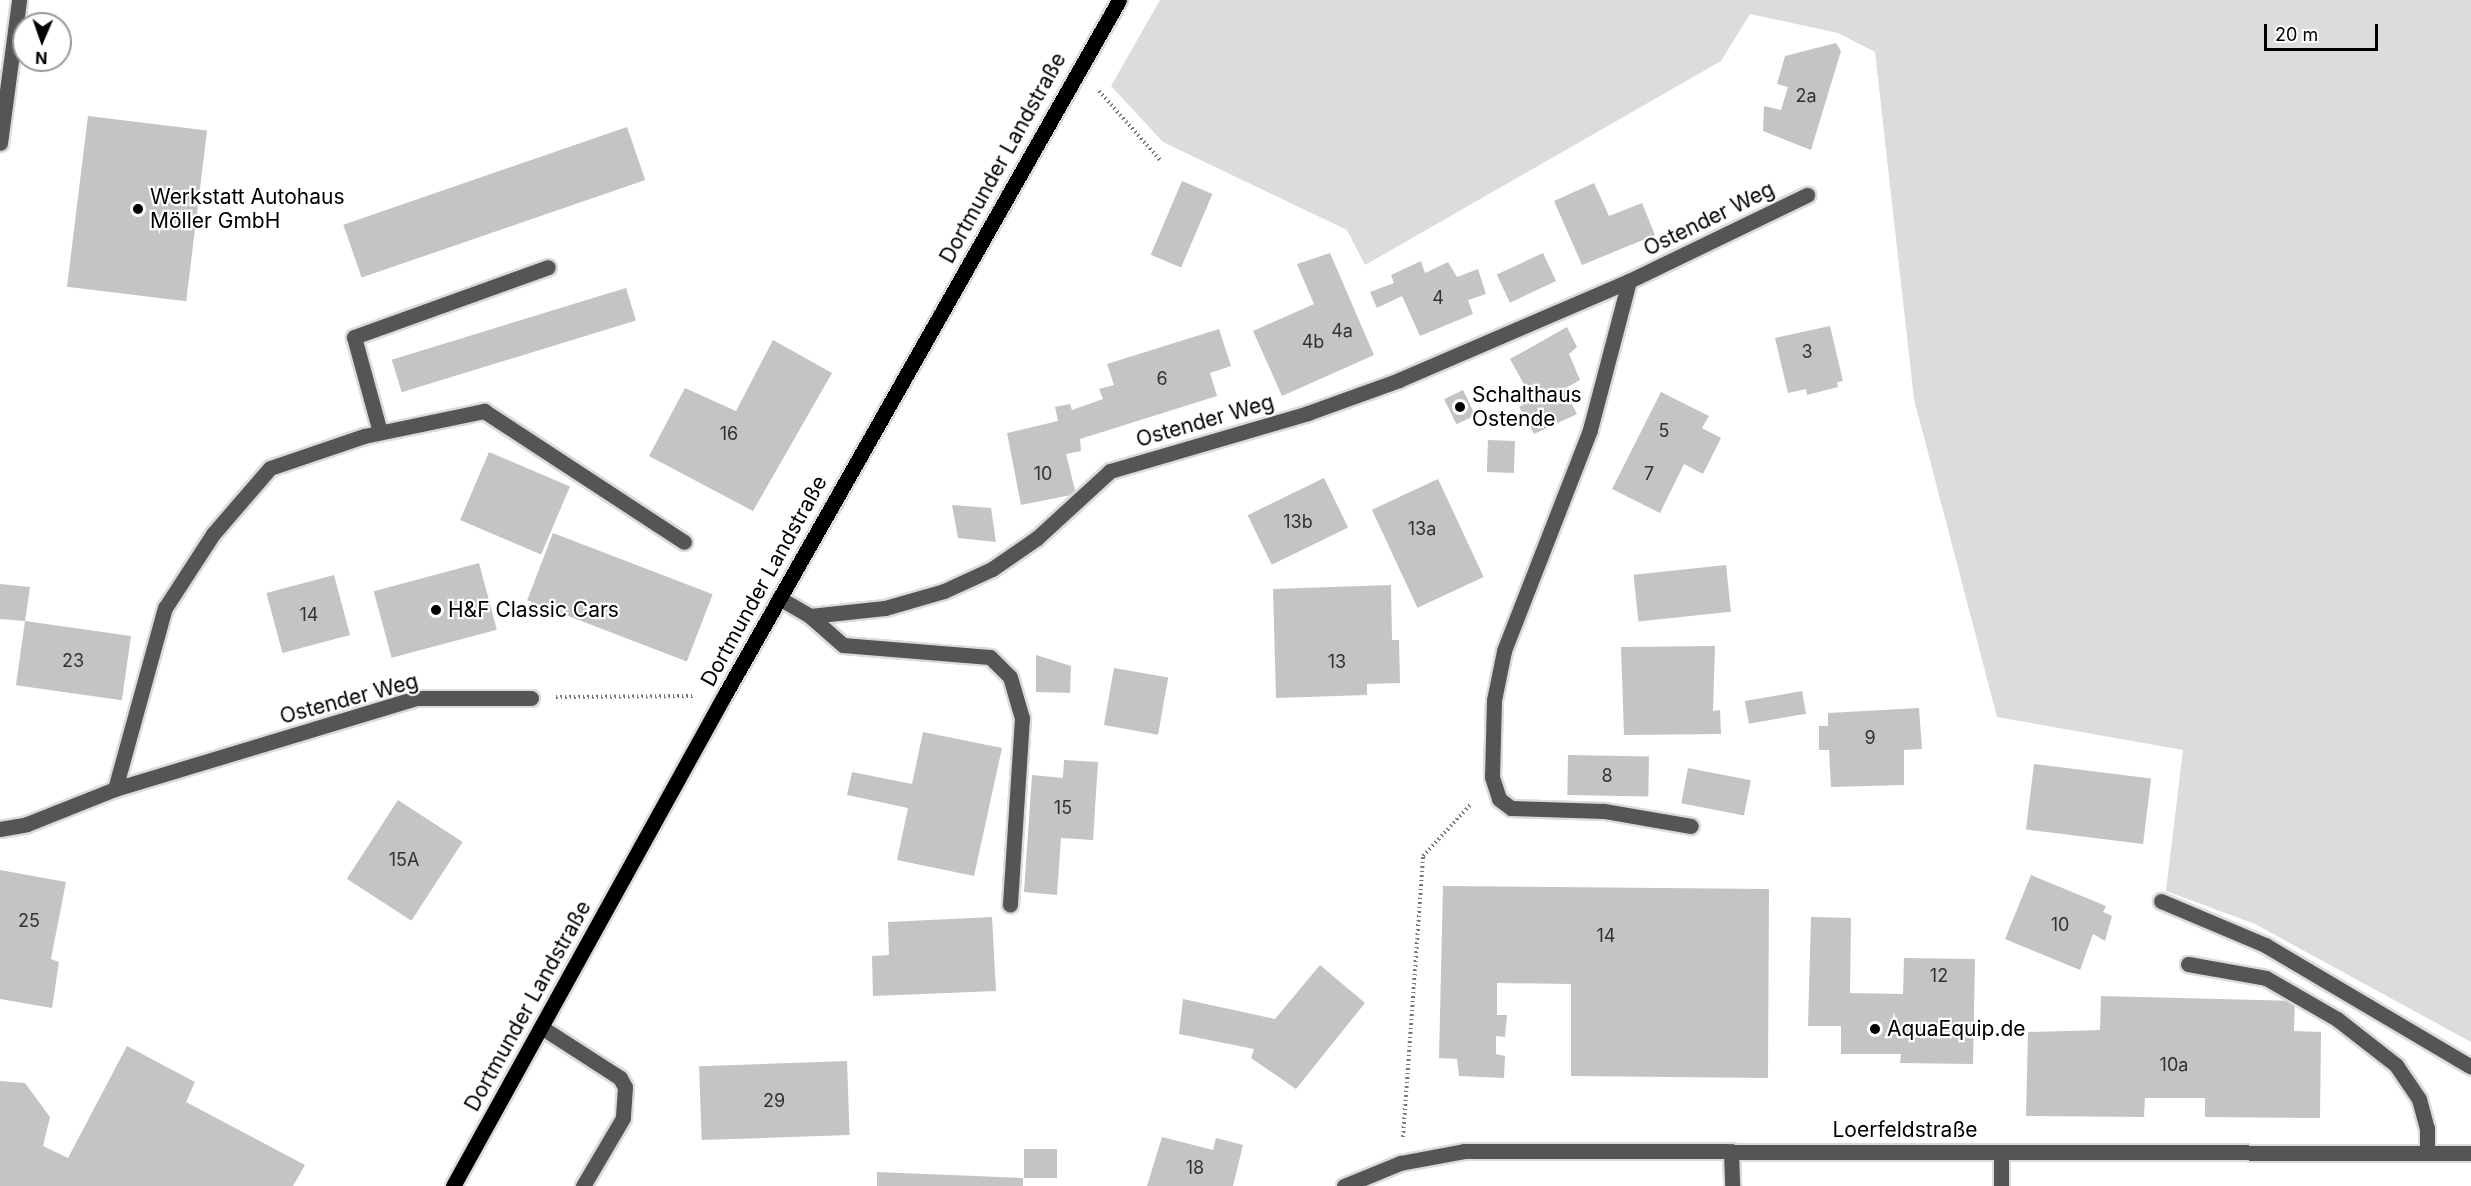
<!DOCTYPE html>
<html>
<head>
<meta charset="utf-8">
<style>
	body { margin:0 }
	#map { position:relative; width:2471px; height:1186px; overflow:hidden; background:#fff; font-family:Inter,sans-serif }
	div>[style] { position:absolute }
	[style*='--x'] { left:calc(var(--x)*1px); top:calc(var(--y)*1px); width:calc(var(--w)*1px); rotate:calc(var(--a)*1deg) }
	.green>* { inset:0; background:#dcdcdc }
	.building>* { inset:0; background:#c4c4c4; transform-origin:0 0 }
	.path>* { height:4px; margin-top:-2px; transform-origin:0; background:repeating-linear-gradient(90deg,#777 0 1.5px,transparent 0 4.5px) }
	.roads { filter:drop-shadow(2px 0 #dbdbdb) drop-shadow(-2px 0 #dbdbdb) drop-shadow(0 2px #dbdbdb) drop-shadow(0 -2px #dbdbdb) }
	.minor>* { height:15px; margin:-7.5px; padding:0 7.5px; transform-origin:7.5px; border-radius:7.5px; background:#555 }
	.major>* { height:15px; margin:-7.5px; padding:0 7.5px; transform-origin:7.5px; border-radius:7.5px; background:#000 }
	.dots>* { width:16px; height:16px; translate:-50% -50%; box-sizing:border-box; border:3px solid #fff; border-radius:50% }
	span { translate:-50% -50%; white-space:nowrap; text-align:center; line-height:1.15; -webkit-text-stroke:4.5px #fff; paint-order:stroke }
	.number-label { font-size:18px; color:#313131 }
	.number-label span { -webkit-text-stroke-width:0 }
	.street-label { font-size:21px; color:#000 }
	.poi-label { font-size:21px; color:#000 }
	.left { translate:0 -50%; text-align:left }
	.north { position:absolute; left:12px; top:12px; width:60px; height:60px; box-sizing:border-box; background:#fff; border:2px solid #999; border-radius:50%; rotate:182deg; font-size:16px; font-weight:700; line-height:24px; text-align:center; color:#000 }
	.north::after { content:''; display:block; margin:auto; width:21px; height:27px; background:#000; clip-path:polygon(50% 0,100% 100%,50% 72%,0 100%) }
	.scale { position:absolute; left:2264px; top:24px; width:114px; height:27px; box-sizing:border-box; border:3px solid #000; border-top:0; padding-left:8px; font-size:18px; line-height:21px; white-space:nowrap; color:#000; -webkit-text-stroke:4px #fff; paint-order:stroke }
</style>
</head>
<body>
<div id="map">
	<div class="green">
		<i style="clip-path:polygon(1160px 0,2471px 0,2471px 1042px,2255px 924px,2166px 891px,2183px 750px,1997px 717px,1914px 399px,1875px 52px,1838px 33px,1750px 14px,1721px 61px,1365px 265px,1347px 230px,1163px 142px,1111px 86px)"></i>
	</div>
	<div class="building">
		<i style="clip-path:polygon(1836px 43px,1841px 51px,1811px 150px,1763px 131px,1764px 106px,1781px 110px,1788px 87px,1777px 84px,1785px 56px)"></i>
		<i style="left:88px;top:116px;width:120px;height:172px;rotate:7deg"></i>
		<i style="left:627px;top:127px;width:56px;height:300px;rotate:71deg"></i>
		<i style="left:1182px;top:181px;width:33px;height:80px;rotate:23deg"></i>
		<i style="clip-path:polygon(1594px 183px,1609px 216px,1642px 203px,1655px 235px,1582px 265px,1554px 201px)"></i>
		<i style="clip-path:polygon(1330px 253px,1374px 355px,1282px 396px,1253px 331px,1314px 304px,1297px 264px)"></i>
		<i style="left:1543px;top:253px;width:31px;height:51px;rotate:65deg"></i>
		<i style="clip-path:polygon(1421px 261px,1425px 273px,1448px 262px,1457px 277px,1478px 269px,1486px 294px,1468px 300px,1473px 314px,1420px 336px,1402px 296px,1377px 308px,1370px 292px,1394px 283px,1391px 275px)"></i>
		<i style="left:626px;top:288px;width:34px;height:245px;rotate:73deg"></i>
		<i style="clip-path:polygon(1830px 326px,1843px 381px,1837px 382px,1838px 387px,1807px 395px,1806px 389px,1788px 393px,1775px 338px)"></i>
		<i style="clip-path:polygon(1567px 327px,1577px 347px,1569px 354px,1580px 380px,1564px 389px,1577px 414px,1534px 434px,1519px 407px,1532px 399px,1510px 359px)"></i>
		<i style="clip-path:polygon(1219px 329px,1231px 366px,1210px 373px,1217px 396px,1080px 439px,1081px 451px,1066px 454px,1076px 494px,1021px 505px,1007px 433px,1058px 421px,1055px 407px,1070px 404px,1072px 410px,1103px 399px,1099px 389px,1114px 385px,1107px 364px)"></i>
		<i style="clip-path:polygon(773px 340px,832px 373px,753px 511px,649px 456px,685px 388px,736px 411px)"></i>
		<i style="left:1463px;top:390px;width:28px;height:21px;rotate:64deg"></i>
		<i style="clip-path:polygon(1661px 392px,1709px 416px,1702px 428px,1721px 438px,1703px 474px,1684px 464px,1660px 513px,1612px 489px)"></i>
		<i style="left:1488px;top:440px;width:27px;height:32px;rotate:2deg"></i>
		<i style="left:489px;top:452px;width:88px;height:74px;rotate:23deg"></i>
		<i style="left:1324px;top:478px;width:55px;height:85px;rotate:64deg"></i>
		<i style="left:1438px;top:479px;width:108px;height:73px;rotate:65deg"></i>
		<i style="clip-path:polygon(952px 505px,991px 508px,996px 542px,958px 538px)"></i>
		<i style="left:553px;top:533px;width:171px;height:72px;rotate:21deg"></i>
		<i style="left:479px;top:563px;width:69px;height:109px;rotate:75deg"></i>
		<i style="left:1726px;top:565px;width:47px;height:93px;rotate:84deg"></i>
		<i style="left:334px;top:575px;width:62px;height:70px;rotate:75deg"></i>
		<i style="clip-path:polygon(0 584px,30px 587px,25px 621px,0 619px)"></i>
		<i style="clip-path:polygon(1391px 585px,1392px 640px,1399px 640px,1400px 683px,1367px 684px,1367px 695px,1276px 698px,1273px 589px)"></i>
		<i style="left:25px;top:621px;width:107px;height:65px;rotate:8deg"></i>
		<i style="clip-path:polygon(1715px 646px,1713px 711px,1720px 710px,1721px 734px,1624px 735px,1621px 647px)"></i>
		<i style="clip-path:polygon(1036px 655px,1071px 666px,1070px 693px,1036px 692px)"></i>
		<i style="left:1114px;top:668px;width:55px;height:58px;rotate:10deg"></i>
		<i style="left:1802px;top:691px;width:23px;height:58px;rotate:80deg"></i>
		<i style="clip-path:polygon(1919px 708px,1922px 749px,1904px 750px,1904px 785px,1831px 787px,1829px 750px,1819px 750px,1819px 726px,1828px 726px,1828px 713px)"></i>
		<i style="clip-path:polygon(923px 732px,1002px 748px,974px 876px,897px 860px,908px 808px,847px 795px,852px 772px,912px 784px)"></i>
		<i style="left:1568px;top:755px;width:81px;height:40px;rotate:1deg"></i>
		<i style="clip-path:polygon(1064px 760px,1098px 762px,1093px 840px,1061px 838px,1057px 895px,1024px 892px,1032px 775px,1063px 778px)"></i>
		<i style="left:2034px;top:764px;width:118px;height:66px;rotate:7deg"></i>
		<i style="left:1688px;top:768px;width:64px;height:36px;rotate:11deg"></i>
		<i style="left:398px;top:800px;width:77px;height:94px;rotate:33deg"></i>
		<i style="clip-path:polygon(0 870px,66px 882px,51px 959px,59px 962px,52px 1008px,0 999px)"></i>
		<i style="clip-path:polygon(2031px 875px,2106px 906px,2103px 912px,2112px 916px,2105px 941px,2093px 934px,2080px 970px,2005px 939px)"></i>
		<i style="clip-path:polygon(1443px 886px,1769px 889px,1768px 1078px,1571px 1076px,1571px 984px,1497px 983px,1497px 1015px,1507px 1015px,1505px 1037px,1496px 1036px,1496px 1054px,1505px 1056px,1504px 1078px,1459px 1076px,1457px 1059px,1439px 1058px)"></i>
		<i style="clip-path:polygon(992px 917px,996px 991px,873px 996px,872px 956px,889px 955px,888px 922px)"></i>
		<i style="clip-path:polygon(1811px 917px,1851px 918px,1850px 993px,1903px 994px,1904px 958px,1975px 959px,1973px 1064px,1900px 1063px,1901px 1054px,1841px 1054px,1841px 1026px,1808px 1026px)"></i>
		<i style="clip-path:polygon(1320px 965px,1365px 1003px,1296px 1089px,1251px 1058px,1254px 1049px,1179px 1034px,1183px 999px,1275px 1019px)"></i>
		<i style="clip-path:polygon(2101px 996px,2295px 1001px,2294px 1031px,2321px 1032px,2320px 1118px,2205px 1117px,2205px 1098px,2145px 1098px,2144px 1117px,2026px 1116px,2028px 1032px,2100px 1030px)"></i>
		<i style="clip-path:polygon(127px 1046px,195px 1082px,186px 1102px,305px 1165px,293px 1186px,0 1186px,0 1081px,25px 1083px,50px 1117px,43px 1146px,68px 1158px)"></i>
		<i style="left:847px;top:1061px;width:74px;height:148px;rotate:88deg"></i>
		<i style="clip-path:polygon(1162px 1137px,1213px 1150px,1216px 1138px,1243px 1145px,1233px 1186px,1147px 1186px)"></i>
		<i style="left:1024px;top:1149px;width:33px;height:29px"></i>
		<i style="clip-path:polygon(877px 1172px,1023px 1178px,1023px 1186px,877px 1186px)"></i>
	</div>
	<div class="path">
		<i style="--x:1099;--y:91;--w:92;--a:48.5"></i>
		<i style="--x:556;--y:697;--w:137;--a:-0.4"></i>
		<i style="--x:1403;--y:1137;--w:282;--a:-85.9"></i>
		<i style="--x:1423;--y:856;--w:71;--a:-47.3"></i>
	</div>
	<div class="roads">
		<div class="minor">
			<i style="--x:0;--y:143;--w:144;--a:-82.4"></i>
			<i style="--x:1629;--y:281;--w:154;--a:104.7"></i>
			<i style="--x:1590;--y:430;--w:237;--a:111.3"></i>
			<i style="--x:1504;--y:651;--w:50;--a:101.5"></i>
			<i style="--x:1494;--y:700;--w:77;--a:91.5"></i>
			<i style="--x:1492;--y:777;--w:23;--a:72"></i>
			<i style="--x:1499;--y:799;--w:15;--a:37"></i>
			<i style="--x:1511;--y:808;--w:93;--a:1.8"></i>
			<i style="--x:1604;--y:811;--w:88;--a:9.8"></i>
			<i style="--x:380;--y:432;--w:98;--a:-105.3"></i>
			<i style="--x:354;--y:337;--w:206;--a:-19.8"></i>
			<i style="--x:779;--y:598;--w:36;--a:30"></i>
			<i style="--x:810;--y:616;--w:75;--a:-6.1"></i>
			<i style="--x:885;--y:608;--w:61;--a:-16.1"></i>
			<i style="--x:944;--y:591;--w:53;--a:-24.6"></i>
			<i style="--x:992;--y:569;--w:55;--a:-34.6"></i>
			<i style="--x:1037;--y:538;--w:99;--a:-42.5"></i>
			<i style="--x:1110;--y:471;--w:206;--a:-16.3"></i>
			<i style="--x:1308;--y:413;--w:97;--a:-19.9"></i>
			<i style="--x:1399;--y:380;--w:250;--a:-23.3"></i>
			<i style="--x:1629;--y:281;--w:198;--a:-25.8"></i>
			<i style="--x:810;--y:616;--w:44;--a:41.3"></i>
			<i style="--x:843;--y:645;--w:147;--a:4.7"></i>
			<i style="--x:990;--y:657;--w:28;--a:45"></i>
			<i style="--x:1010;--y:677;--w:43;--a:73.7"></i>
			<i style="--x:1022;--y:718;--w:187;--a:93.7"></i>
			<i style="--x:115;--y:789;--w:188;--a:-74.6"></i>
			<i style="--x:165;--y:608;--w:88;--a:-57"></i>
			<i style="--x:213;--y:534;--w:87;--a:-49.2"></i>
			<i style="--x:270;--y:468;--w:99;--a:-18.8"></i>
			<i style="--x:364;--y:436;--w:123;--a:-11.8"></i>
			<i style="--x:484;--y:411;--w:239;--a:33.2"></i>
			<i style="--x:0;--y:829;--w:27;--a:-10"></i>
			<i style="--x:27;--y:824;--w:95;--a:-21.7"></i>
			<i style="--x:115;--y:789;--w:315;--a:-16.8"></i>
			<i style="--x:417;--y:698;--w:114;--a:0"></i>
			<i style="--x:2161;--y:901;--w:113;--a:22.9"></i>
			<i style="--x:2265;--y:945;--w:239;--a:30.6"></i>
			<i style="--x:2188;--y:964;--w:79;--a:10.2"></i>
			<i style="--x:2266;--y:978;--w:82;--a:30"></i>
			<i style="--x:2337;--y:1019;--w:75;--a:37.9"></i>
			<i style="--x:2396;--y:1065;--w:41;--a:55.9"></i>
			<i style="--x:2419;--y:1099;--w:30;--a:75"></i>
			<i style="--x:2427;--y:1128;--w:25;--a:90"></i>
			<i style="--x:541;--y:1027;--w:94;--a:32.8"></i>
			<i style="--x:620;--y:1078;--w:10;--a:61"></i>
			<i style="--x:625;--y:1087;--w:31;--a:94"></i>
			<i style="--x:623;--y:1118;--w:79;--a:120.5"></i>
			<i style="--x:1731;--y:1151;--w:35;--a:88"></i>
			<i style="--x:1344;--y:1186;--w:61;--a:-22.3"></i>
			<i style="--x:1400;--y:1163;--w:65;--a:-10.6"></i>
			<i style="--x:1464;--y:1151;--w:1007;--a:0.11"></i>
			<i style="--x:2001;--y:1186;--w:34;--a:-90"></i>
		</div>
		<div class="major">
			<i style="--x:453;--y:1186;--w:560;--a:-61.05"></i>
			<i style="--x:724;--y:696;--w:800;--a:-60.42"></i>
		</div>
	</div>
	<div class="dots">
		<i style="left:138px;top:209px;background:#000"></i>
		<i style="left:1460px;top:407px;background:#000"></i>
		<i style="left:436px;top:610px;background:#000"></i>
		<i style="left:1875px;top:1029px;background:#000"></i>
	</div>
	<div class="number-label">
		<span style="left:1806px;top:96px">2a</span>
		<span style="left:1438px;top:298px">4</span>
		<span style="left:1342px;top:331px">4a</span>
		<span style="left:1313px;top:342px">4b</span>
		<span style="left:1807px;top:352px">3</span>
		<span style="left:1162px;top:379px">6</span>
		<span style="left:1664px;top:431px">5</span>
		<span style="left:729px;top:434px">16</span>
		<span style="left:1043px;top:474px">10</span>
		<span style="left:1649px;top:474px">7</span>
		<span style="left:1298px;top:522px">13b</span>
		<span style="left:1422px;top:529px">13a</span>
		<span style="left:309px;top:615px">14</span>
		<span style="left:73px;top:661px">23</span>
		<span style="left:1337px;top:662px">13</span>
		<span style="left:1870px;top:738px">9</span>
		<span style="left:1607px;top:776px">8</span>
		<span style="left:1063px;top:808px">15</span>
		<span style="left:404px;top:860px">15A</span>
		<span style="left:29px;top:921px">25</span>
		<span style="left:2060px;top:925px">10</span>
		<span style="left:1606px;top:936px">14</span>
		<span style="left:1939px;top:976px">12</span>
		<span style="left:2174px;top:1065px">10a</span>
		<span style="left:774px;top:1101px">29</span>
		<span style="left:1195px;top:1168px">18</span>
	</div>
	<div class="street-label">
		<span style="left:1003px;top:158px;rotate:-61deg">Dortmunder Landstraße</span>
		<span style="left:1709px;top:219px;rotate:-26deg">Ostender Weg</span>
		<span style="left:1205px;top:421px;rotate:-16deg">Ostender Weg</span>
		<span style="left:764px;top:581px;rotate:-61deg">Dortmunder Landstraße</span>
		<span style="left:349px;top:699px;rotate:-15deg">Ostender Weg</span>
		<span style="left:528px;top:1006px;rotate:-61deg">Dortmunder Landstraße</span>
		<span style="left:1905px;top:1130px">Loerfeldstraße</span>
	</div>
	<div class="poi-label">
		<span class="left" style="left:150px;top:209px">Werkstatt Autohaus<br>Möller GmbH</span>
		<span class="left" style="left:1472px;top:407px">Schalthaus<br>Ostende</span>
		<span class="left" style="left:448px;top:610px">H&amp;F Classic Cars</span>
		<span class="left" style="left:1887px;top:1029px">AquaEquip.de</span>
	</div>
	<div class="north">N</div>
	<div class="scale">20 m</div>
</div>
</body>
</html>
